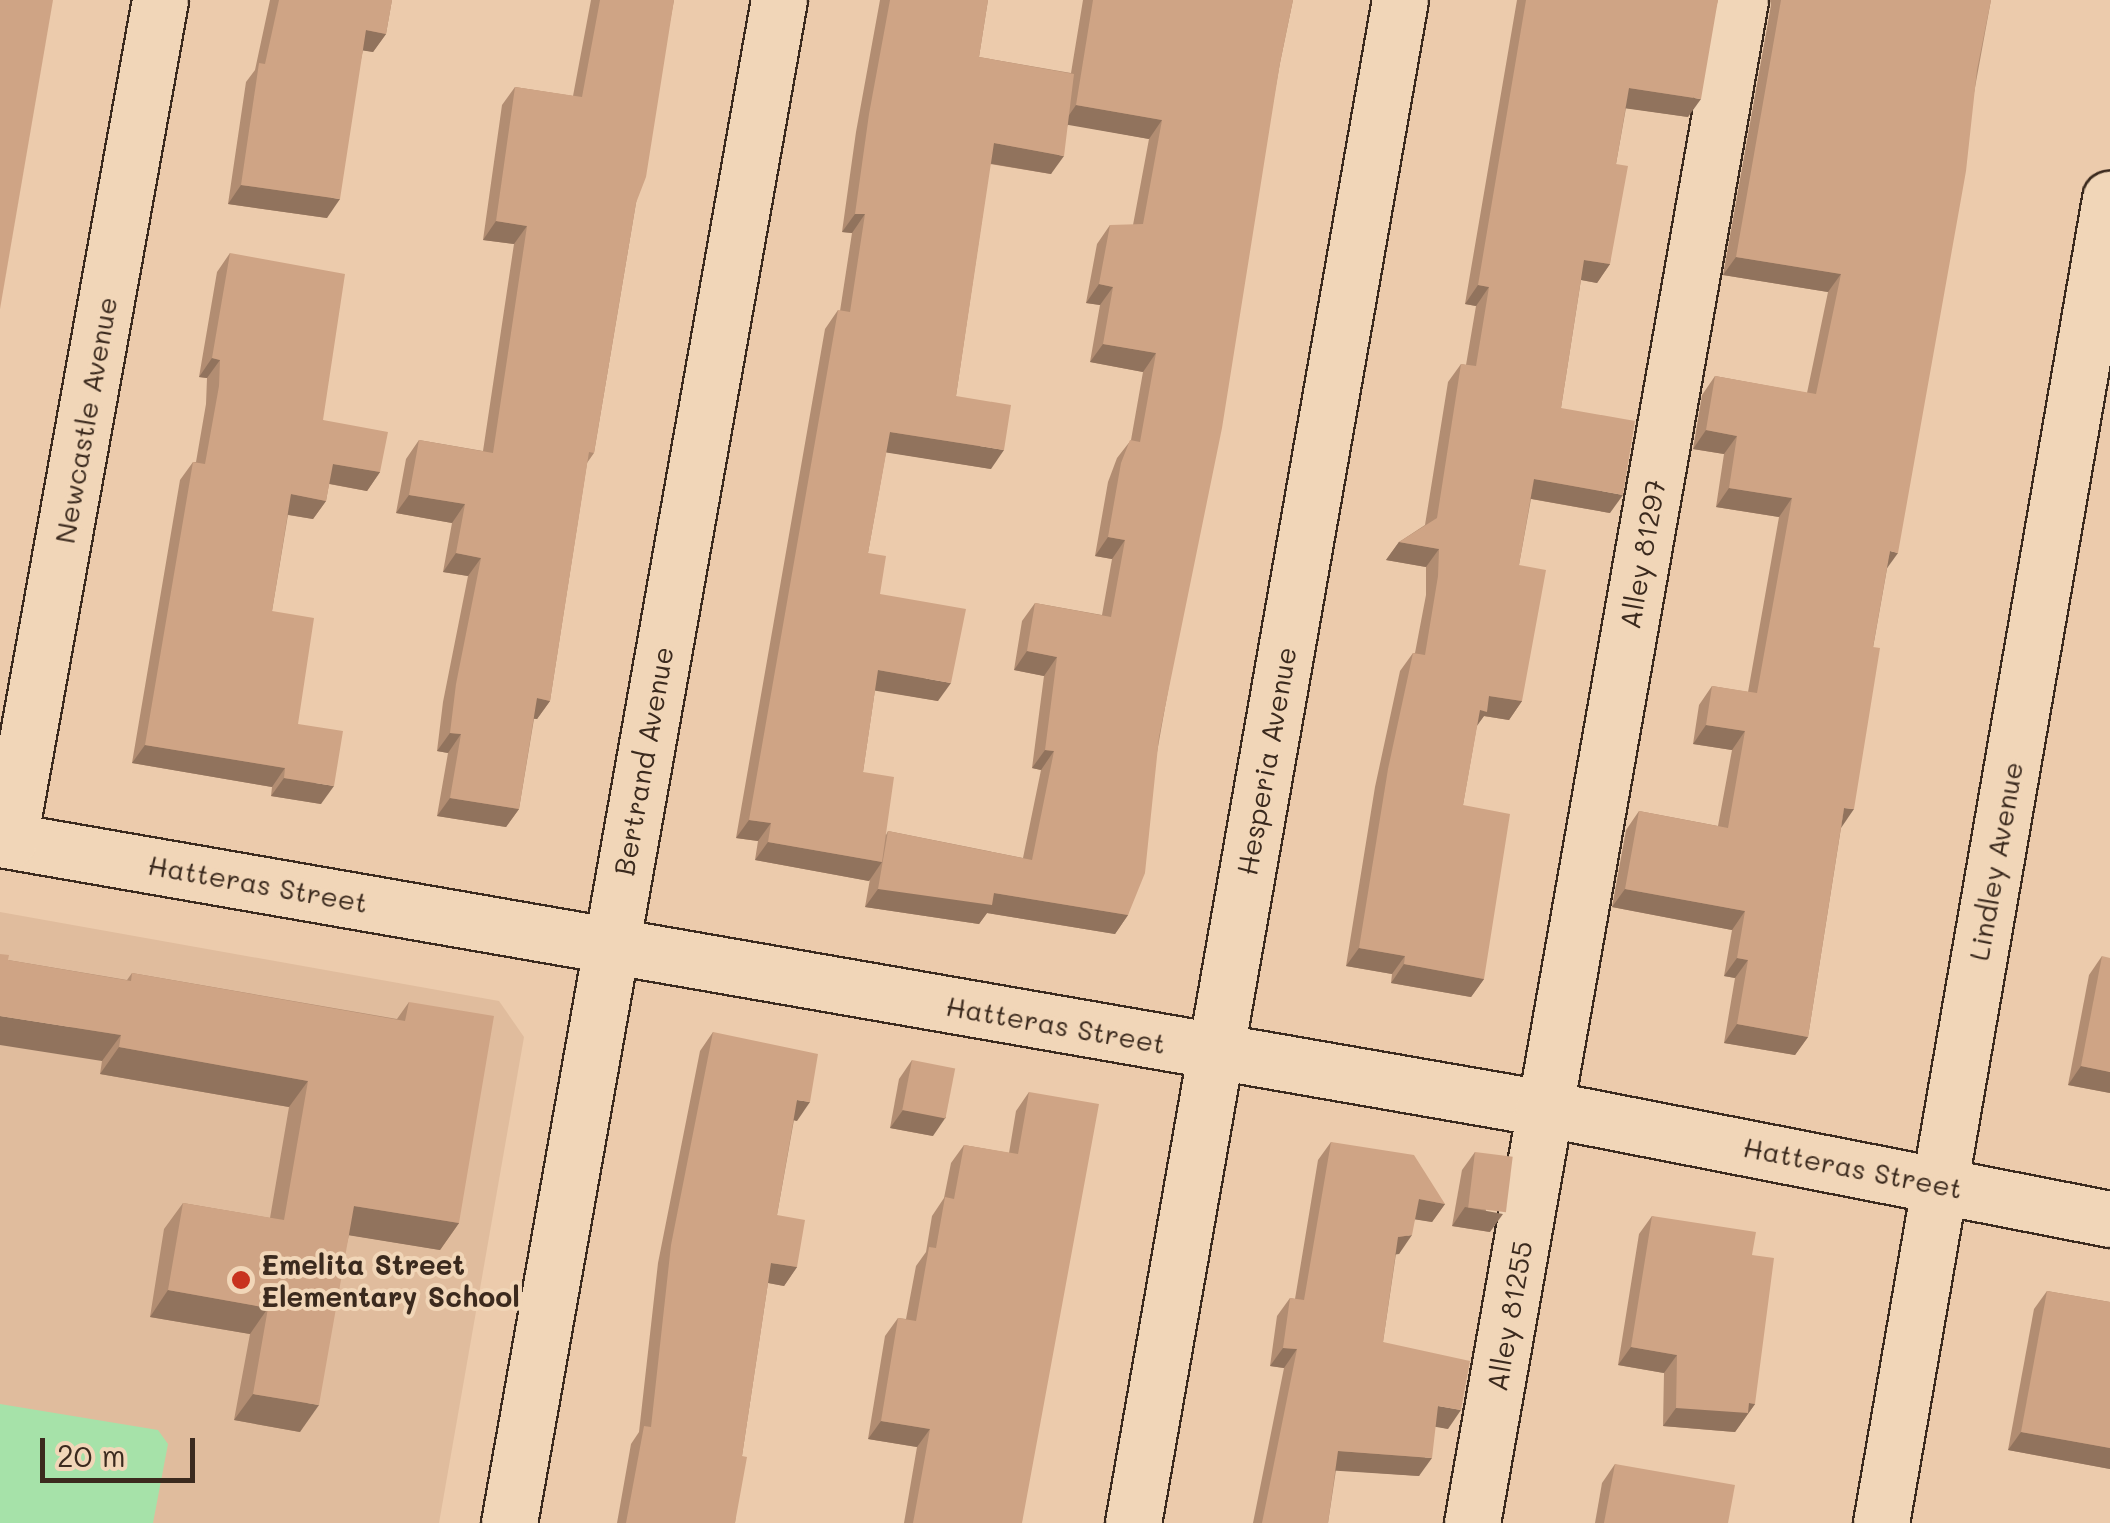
<!DOCTYPE html>
<html>
<head>
<meta charset="utf-8">
<style>
	body { margin:0 }
	#map { position:relative; width:2110px; height:1523px; overflow:hidden; background:#eccbac; font-family:Mali,sans-serif }
	div>[style] { position:absolute }
	[style*='--x'] { left:calc(var(--x)*1px); top:calc(var(--y)*1px); width:calc(var(--w)*1px); rotate:calc(var(--a)*1deg) }
	.built>* { inset:0; background:#e0bc9d }
	.green>* { inset:0; background:#a6e2a9 }
	.roads { filter:drop-shadow(2px 0 #3b2a1e) drop-shadow(-2px 0 #3b2a1e) drop-shadow(0 2px #3b2a1e) drop-shadow(0 -2px #3b2a1e) }
	.minor>* { height:55px; margin:-27.5px; padding:0 27.5px; transform-origin:27.5px; border-radius:27.5px; background:#f1d6b8 }
	.major>* { height:55px; margin:-27.5px; padding:0 27.5px; transform-origin:27.5px; border-radius:27.5px; background:#f1d6b8 }
	.wall>* { inset:0; background:#b28d72 }
	.shaded-wall>* { inset:0; background:#91735d }
	.building>* { inset:0; background:#cfa485; transform-origin:0 0 }
	.dots>* { width:28px; height:28px; translate:-50% -50%; box-sizing:border-box; border:5px solid #f1d6b8; border-radius:50% }
	span { translate:-50% -50%; white-space:nowrap; text-align:center; line-height:1.15; -webkit-text-stroke:8px #f1d6b8; paint-order:stroke }
	.street-label { font-size:28px; color:#3b2a1e }
	.poi-label { font-size:28px; color:#3b2a1e; font-weight:700 }
	.left { translate:0 -50%; text-align:left }
	.scale { position:absolute; left:40px; top:1438px; width:155px; height:45px; box-sizing:border-box; border:5px solid #3b2a1e; border-top:0; padding-left:12px; font-size:30px; line-height:35px; white-space:nowrap; color:#3b2a1e; -webkit-text-stroke:8px #f1d6b8; paint-order:stroke }
</style>
</head>
<body>
<div id="map">
	<div class="built">
		<i style="clip-path:polygon(0 912px,499px 1001px,524px 1037px,439px 1523px,0 1523px)"></i>
	</div>
	<div class="green">
		<i style="clip-path:polygon(0 1404px,158px 1430px,168px 1444px,153px 1523px,0 1523px)"></i>
	</div>
	<div class="roads">
		<div class="minor">
			<i style="--x:0;--y:839;--w:1566;--a:9.89"></i>
			<i style="--x:1543;--y:1108;--w:578;--a:11.08"></i>
			<i style="--x:9;--y:840;--w:853;--a:-79.81"></i>
			<i style="--x:509;--y:1523;--w:1547;--a:-79.95"></i>
			<i style="--x:1133;--y:1523;--w:1546;--a:-80.06"></i>
			<i style="--x:1472;--y:1523;--w:1546;--a:-80.02"></i>
		</div>
		<div class="major">
			<i style="--x:1881;--y:1523;--w:1344;--a:-80.19"></i>
		</div>
	</div>
	<div class="wall">
		<i style="clip-path:polygon(270px 0,392px 0,386px 34px,373px 52px,363px 50px,327px 218px,228px 204px,246px 82px,255px 70px)"></i>
		<i style="clip-path:polygon(591px 0,674px 0,636px 203px,594px 453px,587px 463px,550px 701px,537px 719px,534px 719px,519px 809px,506px 827px,437px 816px,448px 753px,437px 751px,443px 702px,468px 576px,443px 572px,452px 523px,396px 513px,406px 459px,419px 440px,483px 451px,514px 244px,483px 240px,502px 105px,515px 87px,573px 96px)"></i>
		<i style="clip-path:polygon(evenodd,880px 0,988px 0,979px 57px,1071px 73px,1083px 0,1293px 0,1280px 63px,1128px 915px,1115px 934px,987px 913px,979px 924px,865px 907px,870px 879px,869px 881px,755px 860px,758px 841px,736px 838px,825px 329px,838px 310px,840px 311px,852px 233px,842px 232px,856px 132px,880px 0,1068px 124px,1149px 139px,1133px 225px,1110px 225px,1097px 244px,1086px 303px,1100px 305px,1090px 362px,1143px 372px,1131px 440px,1117px 458px,1108px 482px,1095px 556px,1112px 559px,1102px 615px,1035px 603px,1022px 621px,1014px 670px,1044px 676px,1032px 768px,1041px 770px,1023px 858px,888px 831px,886px 835px,863px 772px,875px 690px,938px 701px,880px 594px,868px 553px,886px 452px,991px 469px,956px 396px,990px 164px,1051px 174px,1068px 124px)"></i>
		<i style="clip-path:polygon(1517px 0,1718px 0,1688px 117px,1626px 108px,1616px 164px,1610px 264px,1597px 283px,1581px 280px,1561px 408px,1610px 513px,1531px 499px,1519px 565px,1522px 701px,1509px 720px,1484px 716px,1477px 725px,1463px 805px,1484px 979px,1471px 997px,1391px 983px,1392px 974px,1346px 966px,1375px 787px,1400px 671px,1413px 653px,1415px 653px,1426px 595px,1426px 567px,1386px 560px,1399px 542px,1425px 525px,1448px 382px,1461px 364px,1466px 365px,1476px 306px,1465px 304px)"></i>
		<i style="clip-path:polygon(1770px 0,1991px 0,1887px 569px,1841px 828px,1808px 1037px,1795px 1055px,1724px 1043px,1735px 978px,1724px 976px,1732px 930px,1612px 907px,1626px 830px,1639px 811px,1718px 826px,1732px 750px,1693px 744px,1699px 705px,1712px 686px,1748px 692px,1779px 517px,1716px 507px,1724px 454px,1693px 449px,1702px 395px,1715px 376px,1807px 393px,1828px 292px,1723px 275px,1771px 5px)"></i>
		<i style="clip-path:polygon(230px 253px,323px 420px,380px 472px,367px 491px,329px 484px,326px 501px,313px 519px,288px 515px,272px 611px,298px 724px,321px 804px,271px 796px,272px 787px,132px 763px,180px 480px,193px 462px,196px 462px,206px 404px,207px 378px,199px 377px,217px 272px)"></i>
		<i style="clip-path:polygon(2102px 956px,2110px 1093px,2068px 1085px,2089px 975px)"></i>
		<i style="clip-path:polygon(8px 960px,127px 980px,132px 973px,397px 1019px,409px 1002px,459px 1223px,440px 1250px,349px 1235px,300px 1432px,234px 1420px,250px 1334px,150px 1317px,164px 1229px,183px 1203px,270px 1218px,289px 1107px,100px 1074px,102px 1061px)"></i>
		<i style="clip-path:polygon(713px 1032px,797px 1121px,794px 1120px,777px 1215px,797px 1267px,784px 1286px,768px 1283px,742px 1456px,735px 1523px,617px 1523px,631px 1444px,639px 1432px,658px 1263px,700px 1051px)"></i>
		<i style="clip-path:polygon(912px 1060px,933px 1136px,890px 1128px,899px 1079px)"></i>
		<i style="clip-path:polygon(1029px 1092px,1022px 1523px,904px 1523px,917px 1447px,868px 1439px,885px 1336px,898px 1318px,906px 1319px,916px 1266px,926px 1252px,932px 1216px,944px 1198px,951px 1163px,964px 1145px,1009px 1153px,1016px 1111px)"></i>
		<i style="clip-path:polygon(1331px 1142px,1445px 1204px,1432px 1222px,1415px 1219px,1399px 1254px,1396px 1254px,1383px 1342px,1448px 1429px,1435px 1426px,1419px 1476px,1336px 1470px,1328px 1523px,1253px 1523px,1284px 1368px,1270px 1366px,1277px 1316px,1290px 1298px,1295px 1299px,1318px 1160px)"></i>
		<i style="clip-path:polygon(1475px 1152px,1490px 1232px,1452px 1226px,1462px 1170px)"></i>
		<i style="clip-path:polygon(1652px 1216px,1752px 1255px,1755px 1404px,1735px 1432px,1663px 1426px,1664px 1373px,1618px 1365px,1639px 1234px)"></i>
		<i style="clip-path:polygon(2047px 1291px,2110px 1302px,2110px 1469px,2008px 1450px,2034px 1309px)"></i>
		<i style="clip-path:polygon(1615px 1464px,1728px 1523px,1595px 1523px,1602px 1483px)"></i>
	</div>
	<div class="shaded-wall">
		<i style="clip-path:polygon(366px 30px,386px 34px,373px 52px,353px 49px)"></i>
		<i style="clip-path:polygon(1629px 88px,1701px 99px,1688px 117px,1616px 107px)"></i>
		<i style="clip-path:polygon(1076px 105px,1162px 120px,1149px 139px,1063px 124px)"></i>
		<i style="clip-path:polygon(994px 143px,1064px 156px,1051px 174px,981px 162px)"></i>
		<i style="clip-path:polygon(241px 185px,340px 199px,327px 218px,228px 204px)"></i>
		<i style="clip-path:polygon(855px 214px,865px 214px,852px 233px,842px 232px)"></i>
		<i style="clip-path:polygon(496px 221px,527px 226px,514px 244px,483px 240px)"></i>
		<i style="clip-path:polygon(1736px 257px,1841px 274px,1828px 292px,1723px 275px)"></i>
		<i style="clip-path:polygon(1584px 260px,1610px 264px,1597px 283px,1571px 278px)"></i>
		<i style="clip-path:polygon(1099px 284px,1113px 287px,1100px 305px,1086px 303px)"></i>
		<i style="clip-path:polygon(1478px 285px,1489px 287px,1476px 306px,1465px 304px)"></i>
		<i style="clip-path:polygon(1103px 344px,1156px 353px,1143px 372px,1090px 362px)"></i>
		<i style="clip-path:polygon(212px 358px,220px 360px,207px 378px,199px 377px)"></i>
		<i style="clip-path:polygon(1706px 430px,1737px 436px,1724px 454px,1693px 449px)"></i>
		<i style="clip-path:polygon(890px 432px,1004px 450px,991px 469px,877px 451px)"></i>
		<i style="clip-path:polygon(333px 464px,380px 472px,367px 491px,320px 482px)"></i>
		<i style="clip-path:polygon(1534px 479px,1623px 495px,1610px 513px,1521px 497px)"></i>
		<i style="clip-path:polygon(1729px 488px,1792px 498px,1779px 517px,1716px 507px)"></i>
		<i style="clip-path:polygon(291px 494px,326px 501px,313px 519px,278px 513px)"></i>
		<i style="clip-path:polygon(409px 495px,465px 504px,452px 523px,396px 513px)"></i>
		<i style="clip-path:polygon(1108px 537px,1125px 540px,1112px 559px,1095px 556px)"></i>
		<i style="clip-path:polygon(1399px 542px,1439px 549px,1426px 567px,1386px 560px)"></i>
		<i style="clip-path:polygon(1890px 551px,1898px 553px,1885px 571px)"></i>
		<i style="clip-path:polygon(456px 553px,481px 558px,468px 576px,443px 572px)"></i>
		<i style="clip-path:polygon(1027px 651px,1057px 657px,1044px 676px,1014px 670px)"></i>
		<i style="clip-path:polygon(878px 670px,951px 683px,938px 701px,865px 689px)"></i>
		<i style="clip-path:polygon(1489px 696px,1522px 701px,1509px 720px,1484px 716px,1474px 730px,1467px 729px)"></i>
		<i style="clip-path:polygon(537px 698px,550px 701px,537px 719px,524px 717px)"></i>
		<i style="clip-path:polygon(1706px 725px,1745px 731px,1732px 750px,1693px 744px)"></i>
		<i style="clip-path:polygon(450px 733px,461px 734px,448px 753px,437px 751px)"></i>
		<i style="clip-path:polygon(145px 745px,285px 768px,272px 787px,132px 763px)"></i>
		<i style="clip-path:polygon(1045px 750px,1054px 751px,1041px 770px,1032px 768px)"></i>
		<i style="clip-path:polygon(284px 778px,334px 786px,321px 804px,271px 796px)"></i>
		<i style="clip-path:polygon(450px 798px,519px 809px,506px 827px,437px 816px)"></i>
		<i style="clip-path:polygon(1844px 808px,1854px 809px,1841px 828px)"></i>
		<i style="clip-path:polygon(749px 820px,771px 823px,758px 841px,736px 838px)"></i>
		<i style="clip-path:polygon(768px 842px,882px 862px,869px 881px,755px 860px)"></i>
		<i style="clip-path:polygon(878px 889px,994px 893px,1128px 915px,1115px 934px,987px 913px,979px 924px,865px 907px)"></i>
		<i style="clip-path:polygon(1625px 889px,1745px 911px,1732px 930px,1612px 907px)"></i>
		<i style="clip-path:polygon(1359px 948px,1405px 956px,1392px 974px,1346px 966px)"></i>
		<i style="clip-path:polygon(1737px 958px,1748px 960px,1735px 978px,1724px 976px)"></i>
		<i style="clip-path:polygon(1404px 964px,1484px 979px,1471px 997px,1391px 983px)"></i>
		<i style="clip-path:polygon(0 1016px,121px 1035px,102px 1061px,0 1045px)"></i>
		<i style="clip-path:polygon(1737px 1024px,1808px 1037px,1795px 1055px,1724px 1043px)"></i>
		<i style="clip-path:polygon(119px 1047px,308px 1081px,289px 1107px,100px 1074px)"></i>
		<i style="clip-path:polygon(2081px 1066px,2110px 1072px,2110px 1093px,2068px 1085px)"></i>
		<i style="clip-path:polygon(797px 1100px,810px 1102px,797px 1121px,784px 1118px)"></i>
		<i style="clip-path:polygon(903px 1110px,946px 1117px,933px 1136px,890px 1128px)"></i>
		<i style="clip-path:polygon(1419px 1199px,1445px 1204px,1432px 1222px,1406px 1218px)"></i>
		<i style="clip-path:polygon(354px 1206px,459px 1223px,440px 1250px,335px 1233px)"></i>
		<i style="clip-path:polygon(1465px 1207px,1503px 1214px,1490px 1232px,1452px 1226px)"></i>
		<i style="clip-path:polygon(1412px 1235px,1399px 1254px,1386px 1256px,1398px 1237px)"></i>
		<i style="clip-path:polygon(771px 1263px,797px 1267px,784px 1286px,758px 1281px)"></i>
		<i style="clip-path:polygon(168px 1290px,268px 1308px,250px 1334px,150px 1317px)"></i>
		<i style="clip-path:polygon(1631px 1347px,1677px 1355px,1664px 1373px,1618px 1365px)"></i>
		<i style="clip-path:polygon(1283px 1348px,1297px 1349px,1284px 1368px,1270px 1366px)"></i>
		<i style="clip-path:polygon(253px 1394px,319px 1405px,300px 1432px,234px 1420px)"></i>
		<i style="clip-path:polygon(1749px 1403px,1755px 1404px,1735px 1432px,1663px 1426px,1676px 1408px)"></i>
		<i style="clip-path:polygon(1438px 1406px,1461px 1410px,1448px 1429px,1425px 1425px)"></i>
		<i style="clip-path:polygon(881px 1421px,930px 1429px,917px 1447px,868px 1439px)"></i>
		<i style="clip-path:polygon(2021px 1432px,2110px 1448px,2110px 1469px,2008px 1450px)"></i>
		<i style="clip-path:polygon(1338px 1451px,1432px 1458px,1419px 1476px,1325px 1470px)"></i>
	</div>
	<div class="building">
		<i style="clip-path:polygon(0 0,53px 0,0 309px)"></i>
		<i style="clip-path:polygon(279px 0,392px 0,386px 34px,366px 30px,340px 199px,241px 185px,259px 63px,265px 64px)"></i>
		<i style="clip-path:polygon(600px 0,674px 0,646px 177px,636px 203px,594px 453px,589px 452px,550px 701px,537px 698px,519px 809px,450px 798px,461px 734px,450px 733px,456px 684px,481px 558px,456px 553px,465px 504px,409px 495px,419px 440px,493px 453px,527px 226px,496px 221px,515px 87px,582px 97px)"></i>
		<i style="clip-path:polygon(890px 0,988px 0,979px 57px,1074px 74px,1064px 156px,994px 143px,956px 396px,1011px 405px,1004px 450px,890px 432px,868px 553px,886px 556px,880px 594px,966px 609px,951px 683px,878px 670px,863px 772px,894px 777px,882px 862px,768px 842px,771px 823px,749px 820px,838px 310px,850px 312px,865px 214px,855px 214px,869px 114px)"></i>
		<i style="clip-path:polygon(1093px 0,1293px 0,1280px 63px,1222px 428px,1159px 737px,1145px 873px,1128px 915px,994px 893px,992px 905px,878px 889px,888px 831px,1032px 860px,1054px 751px,1045px 750px,1057px 657px,1027px 651px,1035px 603px,1111px 617px,1125px 540px,1108px 537px,1121px 463px,1130px 440px,1140px 442px,1156px 353px,1103px 344px,1113px 287px,1099px 284px,1110px 225px,1143px 224px,1162px 120px,1076px 105px)"></i>
		<i style="clip-path:polygon(1526px 0,1718px 0,1701px 99px,1629px 88px,1616px 164px,1628px 166px,1610px 264px,1584px 260px,1561px 408px,1635px 421px,1623px 495px,1534px 479px,1519px 565px,1546px 570px,1522px 701px,1489px 696px,1487px 712px,1480px 710px,1463px 805px,1510px 814px,1484px 979px,1404px 964px,1405px 956px,1359px 948px,1388px 769px,1413px 653px,1425px 655px,1438px 576px,1439px 549px,1399px 542px,1437px 518px,1461px 364px,1476px 366px,1489px 287px,1478px 285px)"></i>
		<i style="clip-path:polygon(1781px 0,1991px 0,1977px 70px,1966px 171px,1898px 553px,1890px 551px,1873px 647px,1880px 648px,1854px 809px,1844px 808px,1808px 1037px,1737px 1024px,1748px 960px,1737px 958px,1745px 911px,1625px 889px,1639px 811px,1728px 828px,1745px 731px,1706px 725px,1712px 686px,1757px 693px,1792px 498px,1729px 488px,1737px 436px,1706px 430px,1715px 376px,1816px 394px,1841px 274px,1736px 257px)"></i>
		<i style="clip-path:polygon(230px 253px,345px 274px,323px 420px,388px 432px,380px 472px,333px 464px,326px 501px,291px 494px,272px 611px,314px 618px,298px 724px,343px 731px,334px 786px,284px 778px,285px 768px,145px 745px,193px 462px,205px 464px,219px 386px,220px 360px,212px 358px)"></i>
		<i style="clip-path:polygon(0 954px,9px 955px,8px 960px,131px 981px,132px 973px,405px 1021px,409px 1002px,494px 1016px,459px 1223px,354px 1206px,319px 1405px,253px 1394px,268px 1308px,168px 1290px,183px 1203px,284px 1220px,308px 1081px,119px 1047px,121px 1035px,0 1016px)"></i>
		<i style="clip-path:polygon(2102px 956px,2110px 958px,2110px 1072px,2081px 1066px)"></i>
		<i style="clip-path:polygon(713px 1032px,818px 1054px,810px 1102px,797px 1100px,777px 1215px,805px 1220px,797px 1267px,771px 1263px,742px 1456px,747px 1457px,735px 1523px,626px 1523px,644px 1426px,651px 1427px,671px 1245px)"></i>
		<i style="left:912px;top:1060px;width:44px;height:51px;rotate:11deg"></i>
		<i style="clip-path:polygon(1029px 1092px,1099px 1104px,1022px 1523px,913px 1523px,930px 1429px,881px 1421px,898px 1318px,916px 1321px,929px 1247px,936px 1248px,945px 1197px,954px 1199px,964px 1145px,1018px 1154px)"></i>
		<i style="clip-path:polygon(1331px 1142px,1414px 1155px,1445px 1204px,1419px 1199px,1412px 1235px,1398px 1237px,1383px 1342px,1470px 1361px,1461px 1410px,1438px 1406px,1432px 1458px,1338px 1451px,1328px 1523px,1262px 1523px,1297px 1349px,1283px 1348px,1290px 1298px,1304px 1300px)"></i>
		<i style="left:1475px;top:1152px;width:38px;height:56px;rotate:7deg"></i>
		<i style="clip-path:polygon(1652px 1216px,1756px 1232px,1752px 1255px,1774px 1258px,1755px 1404px,1749px 1403px,1748px 1413px,1676px 1408px,1677px 1355px,1631px 1347px)"></i>
		<i style="clip-path:polygon(2047px 1291px,2110px 1302px,2110px 1448px,2021px 1432px)"></i>
		<i style="clip-path:polygon(1615px 1464px,1735px 1485px,1728px 1523px,1604px 1523px)"></i>
	</div>
	<div class="dots">
		<i style="left:241px;top:1280px;background:#c8321e"></i>
	</div>
	<div class="street-label">
		<span style="left:85px;top:420px;rotate:-80deg">Newcastle Avenue</span>
		<span style="left:1642px;top:554px;rotate:-80deg">Alley 81297</span>
		<span style="left:643px;top:761px;rotate:-80deg">Bertrand Avenue</span>
		<span style="left:1266px;top:761px;rotate:-80deg">Hesperia Avenue</span>
		<span style="left:1995px;top:861px;rotate:-80deg">Lindley Avenue</span>
		<span style="left:258px;top:883px;rotate:10deg">Hatteras Street</span>
		<span style="left:1056px;top:1024px;rotate:10deg">Hatteras Street</span>
		<span style="left:1853px;top:1167px;rotate:11deg">Hatteras Street</span>
		<span style="left:1509px;top:1316px;rotate:-80deg">Alley 81255</span>
	</div>
	<div class="poi-label">
		<span class="left" style="left:261px;top:1280px">Emelita Street<br>Elementary School</span>
	</div>
	<div class="scale">20 m</div>
</div>
</body>
</html>
